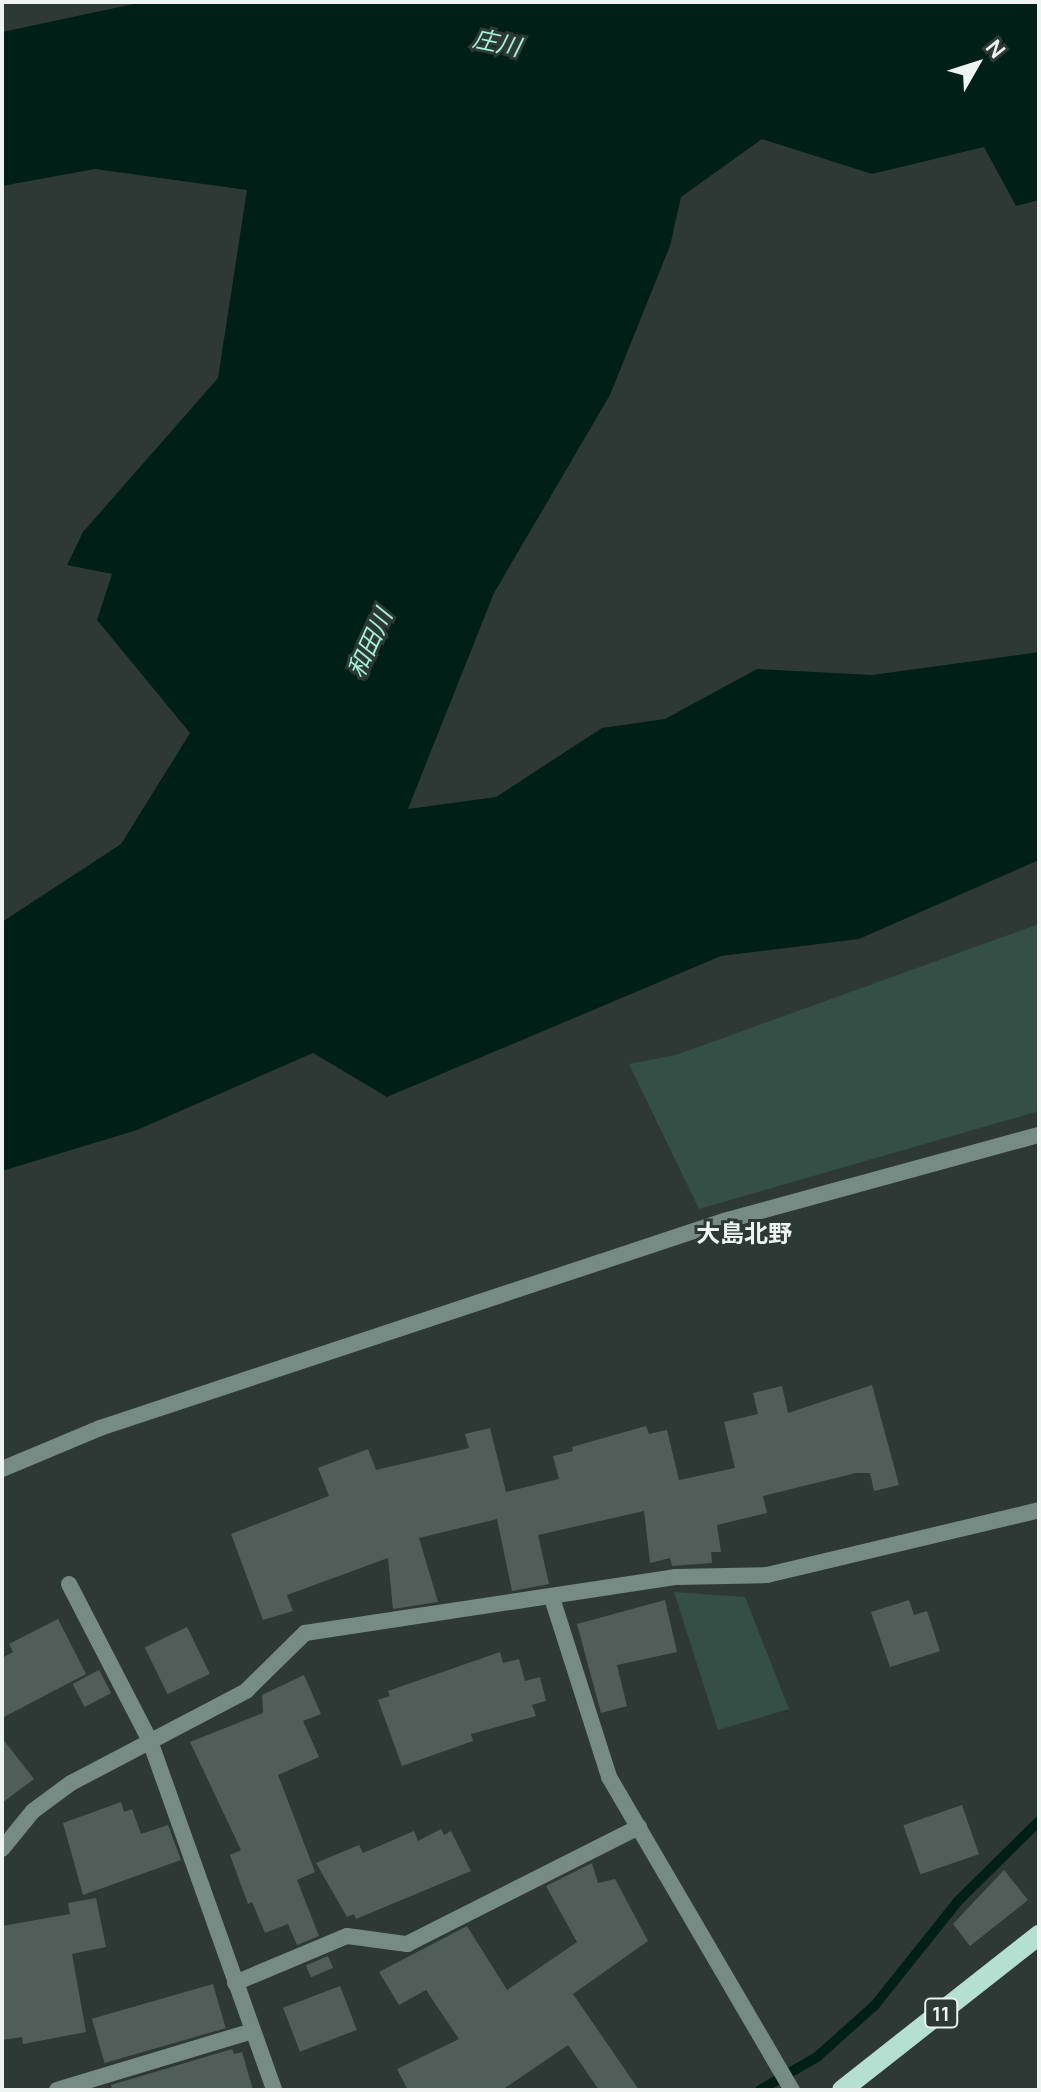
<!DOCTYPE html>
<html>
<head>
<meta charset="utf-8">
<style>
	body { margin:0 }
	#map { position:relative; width:1041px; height:2092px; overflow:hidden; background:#2e3935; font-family:Manrope,"Noto Sans JP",sans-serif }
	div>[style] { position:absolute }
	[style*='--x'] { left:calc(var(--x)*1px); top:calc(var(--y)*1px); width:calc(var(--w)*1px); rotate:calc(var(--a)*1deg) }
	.green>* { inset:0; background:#344f46 }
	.water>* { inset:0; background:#002017 }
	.stream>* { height:10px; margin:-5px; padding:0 5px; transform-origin:5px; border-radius:5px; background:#002017 }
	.building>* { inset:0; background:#515d58; transform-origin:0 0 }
	.minor>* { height:16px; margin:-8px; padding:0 8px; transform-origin:8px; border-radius:8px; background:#768b83 }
	.primary>* { height:20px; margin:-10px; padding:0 10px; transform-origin:10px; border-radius:10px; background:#b5dfd0 }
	span { translate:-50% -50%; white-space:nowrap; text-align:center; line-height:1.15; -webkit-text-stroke:6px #2e3935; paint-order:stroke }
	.shield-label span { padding:2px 6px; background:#2e3935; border:2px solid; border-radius:6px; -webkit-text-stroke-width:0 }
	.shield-label { font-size:20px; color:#edf4f1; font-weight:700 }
	.water-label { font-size:24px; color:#a3f3d7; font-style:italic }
	.neighbourhood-label { font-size:24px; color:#edf4f1; font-weight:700 }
	.frame { position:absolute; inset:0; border:4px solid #edf4f1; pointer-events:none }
	.north { position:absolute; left:937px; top:24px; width:80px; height:80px; -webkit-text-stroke:6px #2e3935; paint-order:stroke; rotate:51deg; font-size:22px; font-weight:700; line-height:32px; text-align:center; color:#edf4f1 }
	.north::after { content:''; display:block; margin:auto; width:28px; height:36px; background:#edf4f1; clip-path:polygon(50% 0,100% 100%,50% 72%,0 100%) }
</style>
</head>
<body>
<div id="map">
	<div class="green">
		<i style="clip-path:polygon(1039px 924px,1039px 1111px,699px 1209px,629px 1064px,676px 1055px)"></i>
		<i style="clip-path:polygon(674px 1592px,745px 1597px,789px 1709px,718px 1730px)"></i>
	</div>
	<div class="water">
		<i style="clip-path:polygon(143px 2px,1039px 2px,1039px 200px,1016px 206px,984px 147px,872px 174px,762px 139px,681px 197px,670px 246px,610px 395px,494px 593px,408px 809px,496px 797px,602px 728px,665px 719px,757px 669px,872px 675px,1039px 652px,1039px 860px,859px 939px,721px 956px,387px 1097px,313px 1053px,137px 1130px,2px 1171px,2px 922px,121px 844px,190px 733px,97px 620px,112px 574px,67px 565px,83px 532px,218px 378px,247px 190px,95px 169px,2px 186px,2px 32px)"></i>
	</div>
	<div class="stream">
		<i style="--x:760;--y:2090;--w:66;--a:-30.1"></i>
		<i style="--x:817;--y:2057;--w:78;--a:-41.9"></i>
		<i style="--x:875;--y:2005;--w:133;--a:-51.4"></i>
		<i style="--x:958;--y:1901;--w:114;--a:-44.6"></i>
	</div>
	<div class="building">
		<i style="clip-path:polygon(872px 1385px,899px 1485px,874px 1491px,870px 1473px,856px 1473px,763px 1496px,767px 1513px,717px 1525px,721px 1552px,711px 1552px,712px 1563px,672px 1566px,670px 1558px,650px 1563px,644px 1511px,538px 1535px,549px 1584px,512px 1591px,497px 1519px,419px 1538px,438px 1602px,393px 1609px,388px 1558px,287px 1595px,293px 1611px,263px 1620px,231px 1534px,329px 1496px,318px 1468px,368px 1449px,376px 1470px,469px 1448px,465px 1434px,490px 1428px,506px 1492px,559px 1479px,553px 1456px,573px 1451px,572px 1447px,646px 1426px,649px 1434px,667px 1430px,679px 1480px,735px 1468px,724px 1422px,758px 1414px,753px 1393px,782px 1386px,788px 1413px)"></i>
		<i style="clip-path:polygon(665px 1600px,677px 1652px,617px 1665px,627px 1706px,601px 1713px,577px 1624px)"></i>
		<i style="clip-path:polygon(909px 1600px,914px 1615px,927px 1611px,940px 1651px,890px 1667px,871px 1612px)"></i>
		<i style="clip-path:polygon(58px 1619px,86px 1674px,2px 1718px,2px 1658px,13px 1652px,9px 1644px)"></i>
		<i style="left:187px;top:1627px;width:52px;height:47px;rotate:64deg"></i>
		<i style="clip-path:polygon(500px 1652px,503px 1663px,519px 1659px,525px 1681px,540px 1677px,546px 1701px,532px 1705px,536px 1716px,471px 1734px,473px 1741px,402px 1766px,378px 1700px,390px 1696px,388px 1691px)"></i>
		<i style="left:99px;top:1670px;width:26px;height:30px;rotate:62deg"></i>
		<i style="clip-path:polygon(304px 1675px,321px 1714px,303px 1721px,319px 1757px,278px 1775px,315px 1872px,297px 1880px,319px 1936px,297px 1945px,288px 1924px,265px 1933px,252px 1902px,248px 1904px,230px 1855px,241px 1850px,190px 1742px,263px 1713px,262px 1695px)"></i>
		<i style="clip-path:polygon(2px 1738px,34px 1779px,2px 1803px)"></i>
		<i style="clip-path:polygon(121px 1802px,124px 1812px,132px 1809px,141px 1834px,168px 1825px,181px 1860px,83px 1895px,63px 1823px)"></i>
		<i style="left:962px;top:1805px;width:52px;height:62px;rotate:71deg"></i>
		<i style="clip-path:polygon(441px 1829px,444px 1835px,451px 1831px,471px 1871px,356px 1919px,354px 1914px,347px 1917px,316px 1863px,359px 1845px,363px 1853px,414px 1831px,418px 1841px)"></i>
		<i style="clip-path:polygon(592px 1863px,598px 1883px,615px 1879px,648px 1941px,573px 1994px,639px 2090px,599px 2090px,568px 2045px,502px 2090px,408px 2090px,397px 2069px,459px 2039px,426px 1990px,399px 2005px,379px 1972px,467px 1926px,507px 1990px,577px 1942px,546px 1886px)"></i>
		<i style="clip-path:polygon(1004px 1870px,1028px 1900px,970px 1946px,953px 1924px)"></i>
		<i style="clip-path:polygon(96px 1898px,106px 1947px,72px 1954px,86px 2032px,23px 2044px,22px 2037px,2px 2040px,2px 1926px,70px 1914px,68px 1903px)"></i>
		<i style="left:328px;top:1956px;width:13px;height:24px;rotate:67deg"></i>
		<i style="left:213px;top:1984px;width:46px;height:126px;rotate:74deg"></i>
		<i style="left:340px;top:1986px;width:47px;height:61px;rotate:69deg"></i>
		<i style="clip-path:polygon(232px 2049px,234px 2054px,242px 2052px,253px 2090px,112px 2090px,111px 2085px)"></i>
	</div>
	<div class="minor">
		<i style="--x:2;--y:1469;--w:106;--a:-22.7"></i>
		<i style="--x:100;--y:1428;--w:657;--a:-18.35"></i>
		<i style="--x:724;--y:1221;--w:327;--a:-15.3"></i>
		<i style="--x:69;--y:1584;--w:177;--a:62.7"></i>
		<i style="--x:150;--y:1741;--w:370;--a:70.4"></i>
		<i style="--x:552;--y:1598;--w:188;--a:72.3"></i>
		<i style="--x:609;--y:1777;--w:363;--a:59.7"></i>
		<i style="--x:2;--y:1849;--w:49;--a:-50.8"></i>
		<i style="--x:33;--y:1811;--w:47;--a:-36.4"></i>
		<i style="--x:71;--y:1783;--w:198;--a:-27.7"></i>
		<i style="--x:246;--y:1691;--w:83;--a:-44.5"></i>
		<i style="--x:305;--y:1633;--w:374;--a:-8.6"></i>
		<i style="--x:675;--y:1577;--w:92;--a:-1.2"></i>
		<i style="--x:767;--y:1575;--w:280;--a:-13.4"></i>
		<i style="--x:235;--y:1983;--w:121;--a:-22.8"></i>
		<i style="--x:347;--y:1936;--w:61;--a:7.6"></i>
		<i style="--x:407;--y:1944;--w:260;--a:-26.8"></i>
		<i style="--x:57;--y:2090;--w:204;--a:-16.8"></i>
	</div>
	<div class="primary">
		<i style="--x:842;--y:2090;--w:251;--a:-38.2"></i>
	</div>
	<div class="shield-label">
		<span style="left:941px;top:2013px">11</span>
	</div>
	<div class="water-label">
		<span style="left:497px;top:42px;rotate:12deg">庄川</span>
		<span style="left:369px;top:643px;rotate:-65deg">和田川</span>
	</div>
	<div class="neighbourhood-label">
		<span style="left:744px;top:1233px">大島北野</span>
	</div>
	<div class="frame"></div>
	<div class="north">N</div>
</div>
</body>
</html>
